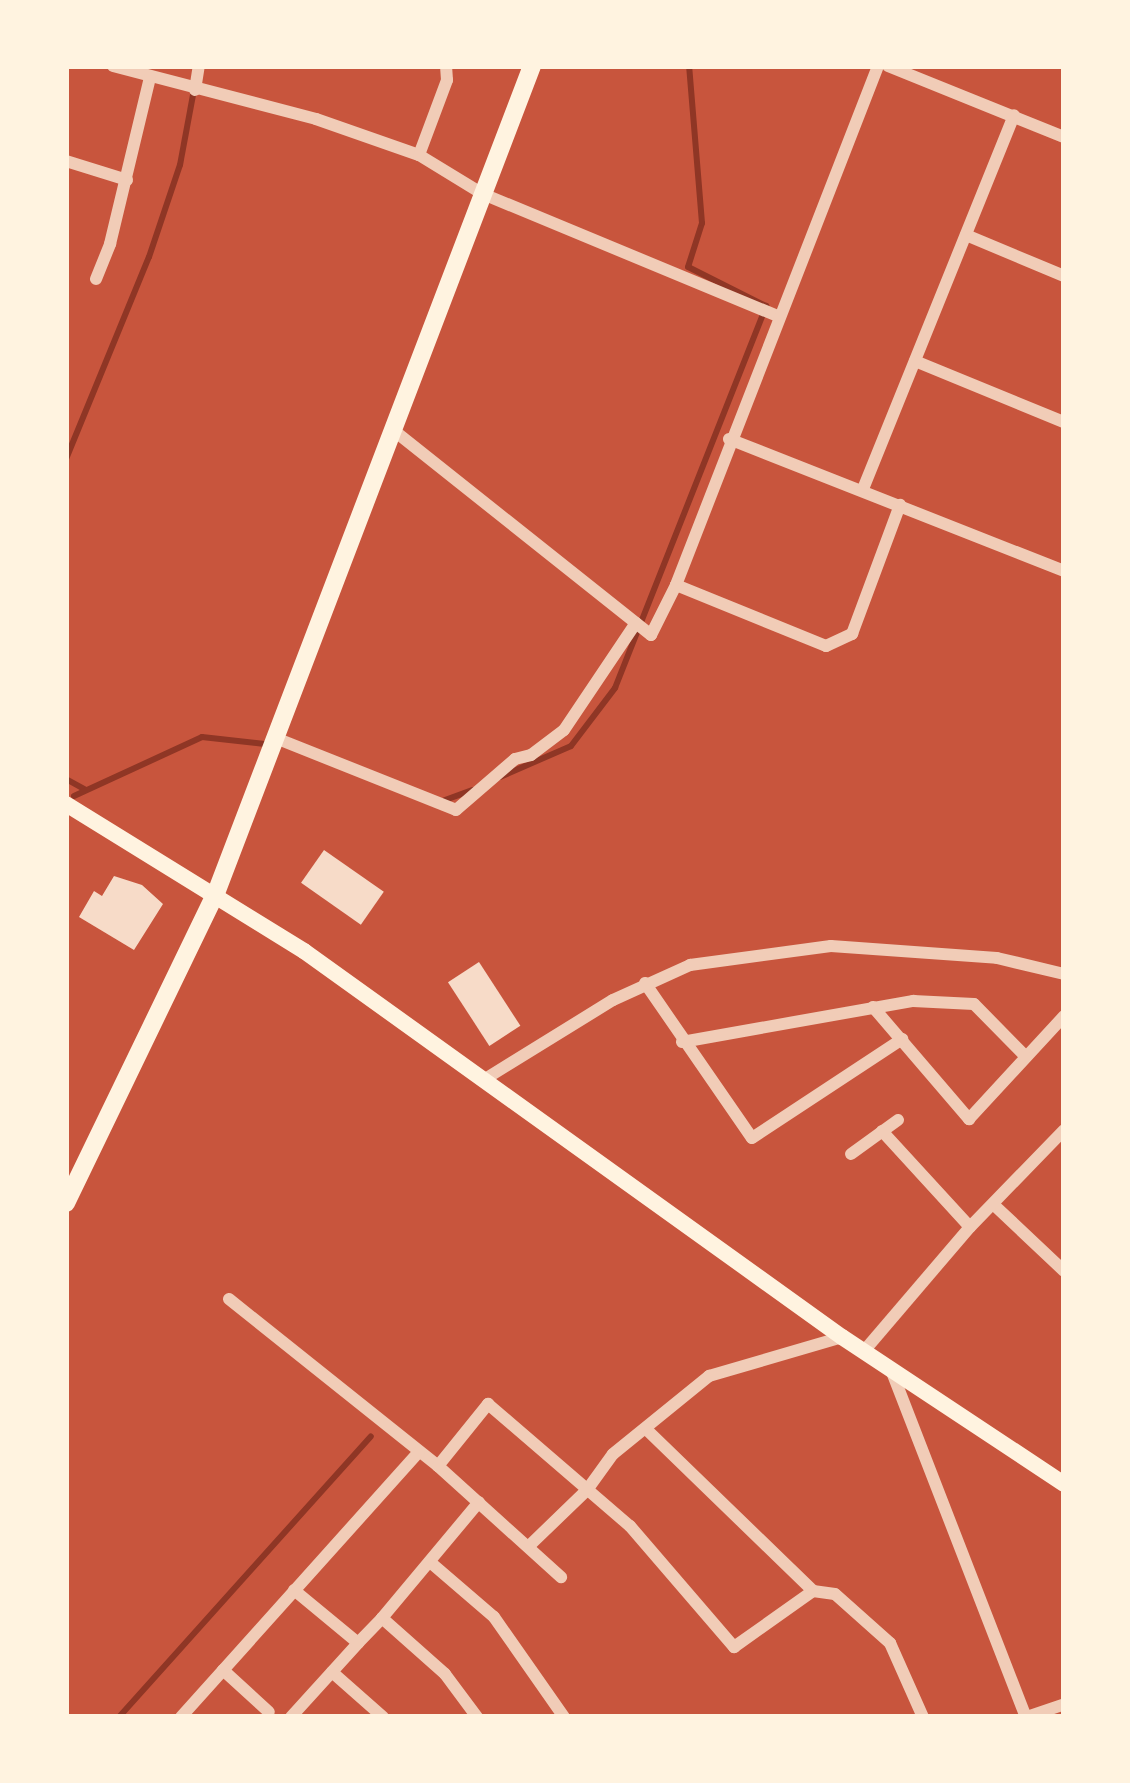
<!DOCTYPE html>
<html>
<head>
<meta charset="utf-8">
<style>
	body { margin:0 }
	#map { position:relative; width:1130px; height:1783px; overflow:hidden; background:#c8553d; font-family:"Source Sans 3",sans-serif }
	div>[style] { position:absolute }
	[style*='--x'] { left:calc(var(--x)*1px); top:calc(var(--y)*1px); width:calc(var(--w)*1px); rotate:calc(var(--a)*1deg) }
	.stream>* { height:6px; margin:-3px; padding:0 3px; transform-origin:3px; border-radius:3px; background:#8f3625 }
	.building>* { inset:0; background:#f7dbc8; transform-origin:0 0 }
	.minor>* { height:12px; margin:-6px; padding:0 6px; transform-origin:6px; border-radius:6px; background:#f1ccb7 }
	.secondary>* { height:16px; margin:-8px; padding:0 8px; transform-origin:8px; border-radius:8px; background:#fff3e0 }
	.primary>* { height:18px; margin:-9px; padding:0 9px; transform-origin:9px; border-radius:9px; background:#fff3e0 }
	span { translate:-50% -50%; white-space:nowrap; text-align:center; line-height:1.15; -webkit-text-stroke:9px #fff3e0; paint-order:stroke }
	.frame { position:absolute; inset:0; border:69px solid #fff3e0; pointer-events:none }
</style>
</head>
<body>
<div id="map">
	<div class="stream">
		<i style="--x:66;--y:459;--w:218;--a:-67.7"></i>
		<i style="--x:149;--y:257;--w:97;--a:-71.4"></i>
		<i style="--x:180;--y:165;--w:71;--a:-79.5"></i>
		<i style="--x:500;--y:777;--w:77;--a:-23.6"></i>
		<i style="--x:571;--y:746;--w:73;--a:-52.8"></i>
		<i style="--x:615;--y:688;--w:411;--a:-68.4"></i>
		<i style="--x:766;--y:306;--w:87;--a:-153.4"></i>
		<i style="--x:688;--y:267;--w:46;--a:-72.3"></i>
		<i style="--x:702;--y:223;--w:158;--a:-94.7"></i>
		<i style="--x:66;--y:779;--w:21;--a:29"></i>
		<i style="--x:74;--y:796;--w:141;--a:-24.7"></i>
		<i style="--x:202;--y:737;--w:63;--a:6.3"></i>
		<i style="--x:445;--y:800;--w:29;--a:-20"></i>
		<i style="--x:119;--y:1717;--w:377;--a:-48.1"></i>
	</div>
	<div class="building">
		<i style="left:324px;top:850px;width:73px;height:40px;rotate:35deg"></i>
		<i style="clip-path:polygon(114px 876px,142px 885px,163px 904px,134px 950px,79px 917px,94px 891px,102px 896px)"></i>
		<i style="left:479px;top:962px;width:76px;height:37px;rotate:57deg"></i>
	</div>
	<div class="minor">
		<i style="--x:113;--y:66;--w:210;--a:14.6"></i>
		<i style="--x:316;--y:119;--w:109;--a:19.3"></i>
		<i style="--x:419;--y:155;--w:75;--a:31.4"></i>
		<i style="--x:483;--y:194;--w:319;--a:22.5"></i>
		<i style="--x:888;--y:66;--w:190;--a:22"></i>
		<i style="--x:195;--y:90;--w:24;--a:-81"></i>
		<i style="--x:419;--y:155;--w:80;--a:-69.5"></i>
		<i style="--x:447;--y:80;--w:14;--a:-94"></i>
		<i style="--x:66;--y:161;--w:64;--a:17.3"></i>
		<i style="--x:966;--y:235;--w:106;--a:22.7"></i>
		<i style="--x:96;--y:279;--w:38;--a:-68"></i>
		<i style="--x:110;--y:244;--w:171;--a:-76.5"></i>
		<i style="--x:915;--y:361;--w:161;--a:22.3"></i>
		<i style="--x:392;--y:429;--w:331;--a:38.5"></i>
		<i style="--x:651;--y:635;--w:56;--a:-63.4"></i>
		<i style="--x:676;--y:585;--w:557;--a:-68.73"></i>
		<i style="--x:729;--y:439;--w:360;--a:21.5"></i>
		<i style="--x:863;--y:489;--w:403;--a:-68"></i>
		<i style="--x:676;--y:585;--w:162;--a:22.1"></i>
		<i style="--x:826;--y:646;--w:29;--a:-25"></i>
		<i style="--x:852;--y:634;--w:138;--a:-69.6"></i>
		<i style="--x:273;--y:737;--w:197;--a:21.7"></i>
		<i style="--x:456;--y:810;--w:78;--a:-40.8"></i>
		<i style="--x:515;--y:759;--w:16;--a:-14"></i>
		<i style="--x:531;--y:755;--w:41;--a:-37.1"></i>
		<i style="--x:564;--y:730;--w:129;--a:-56.1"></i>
		<i style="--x:645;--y:983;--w:188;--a:55.4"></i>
		<i style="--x:752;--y:1138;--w:180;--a:-33.4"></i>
		<i style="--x:873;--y:1007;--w:148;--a:49.4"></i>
		<i style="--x:969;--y:1119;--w:140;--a:-47.3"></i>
		<i style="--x:682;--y:1042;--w:235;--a:-10.1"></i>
		<i style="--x:913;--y:1001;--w:61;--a:2.8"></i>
		<i style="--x:974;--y:1004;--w:74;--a:45.5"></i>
		<i style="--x:485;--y:1079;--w:150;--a:-31.7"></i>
		<i style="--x:613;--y:1000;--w:85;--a:-24.4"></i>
		<i style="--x:690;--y:965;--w:142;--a:-7.7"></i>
		<i style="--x:831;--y:946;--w:166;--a:4.1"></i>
		<i style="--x:997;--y:958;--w:69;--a:13.4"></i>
		<i style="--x:882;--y:1131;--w:130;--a:47.5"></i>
		<i style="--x:851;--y:1154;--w:58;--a:-35.9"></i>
		<i style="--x:994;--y:1205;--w:96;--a:43.3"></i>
		<i style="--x:229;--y:1299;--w:268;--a:38.6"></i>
		<i style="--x:438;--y:1466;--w:166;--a:42.1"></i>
		<i style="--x:864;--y:1351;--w:163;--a:-49.5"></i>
		<i style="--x:970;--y:1227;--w:135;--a:-45.9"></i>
		<i style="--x:892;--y:1372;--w:370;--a:68.8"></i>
		<i style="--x:646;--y:1429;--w:233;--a:44.1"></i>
		<i style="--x:813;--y:1591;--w:22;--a:8"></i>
		<i style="--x:835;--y:1594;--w:74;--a:41.7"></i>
		<i style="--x:890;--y:1643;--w:81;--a:66"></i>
		<i style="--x:438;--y:1466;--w:80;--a:-51.1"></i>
		<i style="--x:488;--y:1404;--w:187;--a:40.7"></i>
		<i style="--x:630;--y:1526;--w:160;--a:49.3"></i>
		<i style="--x:734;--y:1647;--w:97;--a:-35.3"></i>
		<i style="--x:530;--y:1545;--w:79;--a:-44"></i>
		<i style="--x:587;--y:1490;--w:44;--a:-54.2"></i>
		<i style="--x:613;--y:1454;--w:124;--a:-39.1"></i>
		<i style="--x:709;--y:1376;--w:139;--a:-16.3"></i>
		<i style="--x:430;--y:1562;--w:84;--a:40.7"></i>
		<i style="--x:494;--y:1617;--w:122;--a:55"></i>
		<i style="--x:294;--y:1590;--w:83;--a:39.6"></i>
		<i style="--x:358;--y:1643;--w:35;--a:-46"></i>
		<i style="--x:382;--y:1618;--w:84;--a:41.6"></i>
		<i style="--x:445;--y:1674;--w:54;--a:53.3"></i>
		<i style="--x:382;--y:1618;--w:151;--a:-50.1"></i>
		<i style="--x:223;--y:1670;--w:62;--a:42.4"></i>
		<i style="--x:332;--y:1672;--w:68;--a:41.4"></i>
		<i style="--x:181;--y:1717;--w:356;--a:-48.1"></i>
		<i style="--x:291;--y:1717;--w:100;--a:-47.8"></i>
		<i style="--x:1027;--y:1717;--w:39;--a:-19"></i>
	</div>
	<div class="secondary">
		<i style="--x:66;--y:804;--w:280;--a:31.7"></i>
		<i style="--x:304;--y:951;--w:662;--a:35.66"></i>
		<i style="--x:842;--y:1337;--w:266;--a:33.5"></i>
	</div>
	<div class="primary">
		<i style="--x:66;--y:1203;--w:344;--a:-64.2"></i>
		<i style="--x:216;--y:893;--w:885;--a:-69.09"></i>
	</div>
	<div class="frame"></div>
</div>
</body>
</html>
